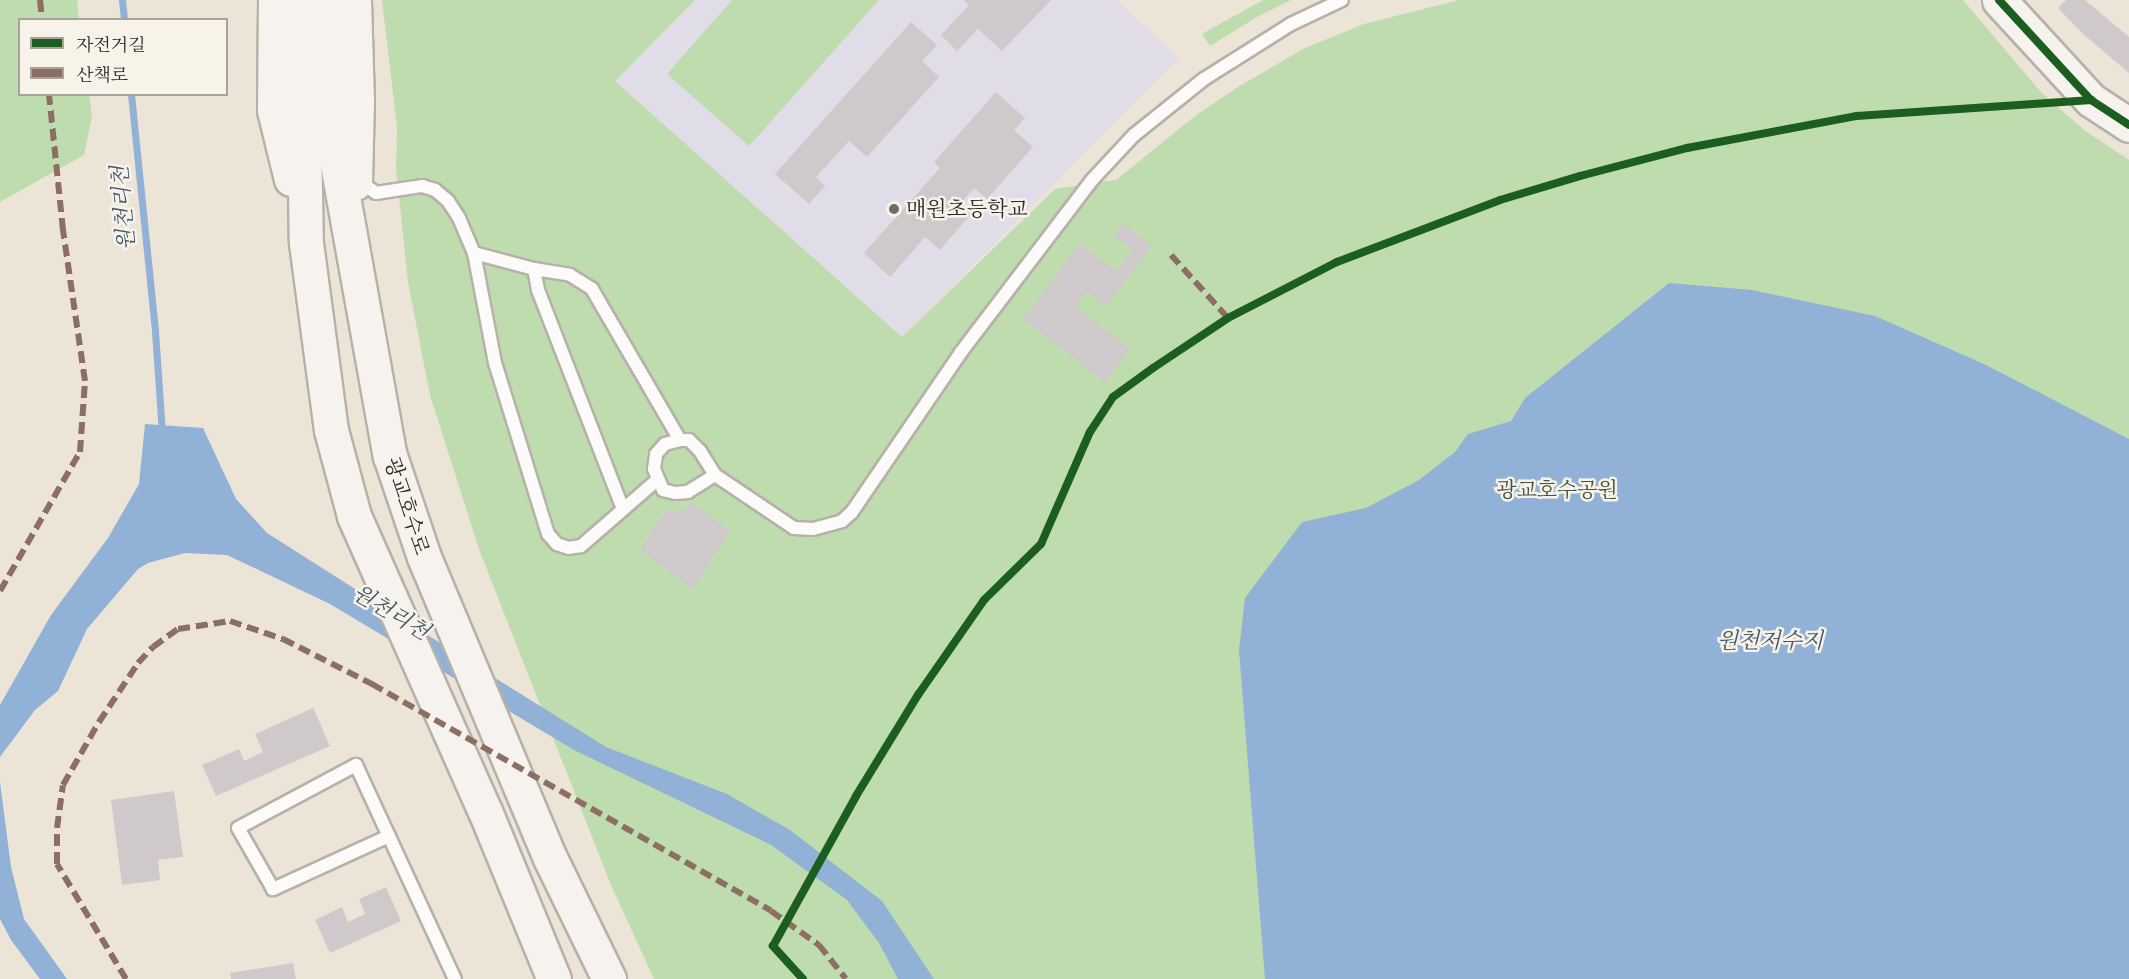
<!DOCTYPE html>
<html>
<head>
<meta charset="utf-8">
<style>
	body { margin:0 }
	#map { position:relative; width:2129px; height:979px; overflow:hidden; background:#ece4d7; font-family:"Libre Caslon Text","Noto Serif KR",serif }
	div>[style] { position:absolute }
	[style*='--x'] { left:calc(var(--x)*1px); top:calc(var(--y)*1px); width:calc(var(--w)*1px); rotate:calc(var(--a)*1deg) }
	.built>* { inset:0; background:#e0dde9 }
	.green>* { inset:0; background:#bedcad }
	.water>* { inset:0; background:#91b2d6 }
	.stream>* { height:7px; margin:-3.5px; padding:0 3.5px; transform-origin:3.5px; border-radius:3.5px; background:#91b2d6 }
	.building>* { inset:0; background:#d0c9cc }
	.roads { filter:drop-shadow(2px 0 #b6b1a9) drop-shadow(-2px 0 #b6b1a9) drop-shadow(0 2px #b6b1a9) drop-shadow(0 -2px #b6b1a9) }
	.lane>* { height:12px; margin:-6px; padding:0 6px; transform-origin:6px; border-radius:6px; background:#fcfbf9 }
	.secondary>* { height:33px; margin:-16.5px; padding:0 16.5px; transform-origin:16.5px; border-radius:16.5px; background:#f6f2ee }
	.quiet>* { height:6px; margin-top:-3px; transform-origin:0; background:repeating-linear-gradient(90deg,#8d6e63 0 12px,transparent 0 18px) }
	.cycleway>* { height:8px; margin:-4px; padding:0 4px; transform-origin:4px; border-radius:4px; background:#1b5e20 }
	.dots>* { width:16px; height:16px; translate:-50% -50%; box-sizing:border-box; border:3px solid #f7f3e8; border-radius:50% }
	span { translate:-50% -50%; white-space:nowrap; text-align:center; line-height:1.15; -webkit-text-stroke:5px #f7f3e8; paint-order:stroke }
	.poi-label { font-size:21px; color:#2b2b2b }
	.left { translate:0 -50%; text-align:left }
	.park-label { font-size:21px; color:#465643 }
	.street-label { font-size:21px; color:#2b2b2b }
	.water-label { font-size:22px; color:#44586f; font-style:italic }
	.legend { position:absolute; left:18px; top:18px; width:210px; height:78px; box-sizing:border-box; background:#f7f3e8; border:2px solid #a5a39c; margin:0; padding:8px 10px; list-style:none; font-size:18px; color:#2b2b2b }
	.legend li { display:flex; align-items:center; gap:12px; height:30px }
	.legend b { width:30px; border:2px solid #a5a39c }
</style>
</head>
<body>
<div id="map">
	<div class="built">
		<i style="clip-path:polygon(695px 0,1116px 0,1179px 58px,902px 337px,615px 81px)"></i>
	</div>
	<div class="green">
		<i style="clip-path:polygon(0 0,77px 0,79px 19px,20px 20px,20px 94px,89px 95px,92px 116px,84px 155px,0 202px)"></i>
		<i style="clip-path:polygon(382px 0,695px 0,615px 81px,902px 337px,1055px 189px,1116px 180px,1195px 116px,1238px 87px,1305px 48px,1364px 24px,1459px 0,1963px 0,2040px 91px,2084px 130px,2129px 160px,2129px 979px,654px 979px,611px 885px,480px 552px,430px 395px,408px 282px,396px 169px,397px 127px)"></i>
		<i style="clip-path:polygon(732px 0,879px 0,749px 146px,667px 74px)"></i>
		<i style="clip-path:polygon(1263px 0,1291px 0,1257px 17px,1210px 46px,1202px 34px)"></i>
	</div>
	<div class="water">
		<i style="clip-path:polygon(1669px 283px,1752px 290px,1875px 316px,1986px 365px,2129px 439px,2129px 979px,1265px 979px,1239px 650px,1245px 598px,1302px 522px,1366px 508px,1419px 480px,1455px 452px,1468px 434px,1511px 421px,1525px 398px)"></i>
		<i style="clip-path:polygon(145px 424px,203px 428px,236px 499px,267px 533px,492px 676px,606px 747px,727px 794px,790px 830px,882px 901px,934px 979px,898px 979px,879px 943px,847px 900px,771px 845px,574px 750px,330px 604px,227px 555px,185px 553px,148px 563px,138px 569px,87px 629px,58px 691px,35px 710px,0 757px,0 705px,51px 615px,108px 538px,139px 484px)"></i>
		<i style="clip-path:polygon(0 782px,11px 867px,24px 919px,67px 979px,40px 979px,11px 940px,0 919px)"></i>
	</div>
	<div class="stream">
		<i style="--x:122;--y:0;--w:20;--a:84"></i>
		<i style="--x:131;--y:94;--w:238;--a:84.2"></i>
		<i style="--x:155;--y:331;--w:102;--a:86.1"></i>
	</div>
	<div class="building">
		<i style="clip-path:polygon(964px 0,1051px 0,1002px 51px,978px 29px,957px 51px,941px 35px,969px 5px)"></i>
		<i style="clip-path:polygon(2066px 0,2085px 0,2129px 37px,2129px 73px,2083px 34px,2058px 8px)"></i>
		<i style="clip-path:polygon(911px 22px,937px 45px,922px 61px,939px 77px,867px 157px,849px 141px,816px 177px,825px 186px,809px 204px,775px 174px)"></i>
		<i style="clip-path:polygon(996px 92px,1025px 118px,1014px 130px,1033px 147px,987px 199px,974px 188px,960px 204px,971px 214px,940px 250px,925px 237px,890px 277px,864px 253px,940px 168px,934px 162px)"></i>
		<i style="clip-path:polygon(1123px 224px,1152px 246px,1106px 306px,1087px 291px,1075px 307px,1130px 349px,1105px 382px,1023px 319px,1080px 244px,1116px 271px,1133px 250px,1114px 236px)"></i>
		<i style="clip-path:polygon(692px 503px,730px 531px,693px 589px,640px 550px,666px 510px,679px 513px)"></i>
		<i style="clip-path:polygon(313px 708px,330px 746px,216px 796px,202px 765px,239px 749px,244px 761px,263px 752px,255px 734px)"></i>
		<i style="clip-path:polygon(174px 791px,183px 857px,158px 860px,160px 880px,122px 885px,111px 800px)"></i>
		<i style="clip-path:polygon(386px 887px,401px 921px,330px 953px,315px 920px,342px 907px,348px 922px,365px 914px,359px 899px)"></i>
		<i style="clip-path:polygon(293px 963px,296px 979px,231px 979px,230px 973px)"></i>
	</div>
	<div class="roads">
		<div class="lane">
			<i style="--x:358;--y:180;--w:22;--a:36"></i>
			<i style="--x:376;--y:193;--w:47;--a:-8.7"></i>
			<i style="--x:422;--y:186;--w:14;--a:17"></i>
			<i style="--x:435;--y:190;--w:17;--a:40"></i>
			<i style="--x:448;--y:201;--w:20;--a:57"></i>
			<i style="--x:459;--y:218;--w:38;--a:67"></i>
			<i style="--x:534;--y:269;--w:21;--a:79"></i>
			<i style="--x:538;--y:290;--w:235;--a:68.8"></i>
			<i style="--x:680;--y:440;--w:9;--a:0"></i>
			<i style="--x:689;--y:440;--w:16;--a:45"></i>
			<i style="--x:700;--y:451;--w:28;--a:58"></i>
			<i style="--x:715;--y:475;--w:32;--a:148"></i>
			<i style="--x:688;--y:492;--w:13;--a:176"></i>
			<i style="--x:675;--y:493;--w:12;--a:-166"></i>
			<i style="--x:663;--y:490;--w:23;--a:-113"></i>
			<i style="--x:654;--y:469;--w:15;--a:-82"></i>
			<i style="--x:656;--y:454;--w:13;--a:-48"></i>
			<i style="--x:665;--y:444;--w:16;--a:-15"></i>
			<i style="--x:715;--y:475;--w:95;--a:33.9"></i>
			<i style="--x:794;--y:528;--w:19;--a:3"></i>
			<i style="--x:813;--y:529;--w:30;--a:-15"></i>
			<i style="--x:842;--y:521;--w:13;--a:-42"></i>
			<i style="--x:852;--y:512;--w:194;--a:-55.7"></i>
			<i style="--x:961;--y:352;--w:216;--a:-52.7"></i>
			<i style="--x:1092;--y:180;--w:62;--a:-47"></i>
			<i style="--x:1134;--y:135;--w:90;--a:-38.7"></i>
			<i style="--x:1204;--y:79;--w:103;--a:-32.3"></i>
			<i style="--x:1291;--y:24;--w:56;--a:-25.2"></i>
			<i style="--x:657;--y:480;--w:101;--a:139"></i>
			<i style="--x:581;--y:546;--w:12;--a:171"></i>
			<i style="--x:569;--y:548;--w:13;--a:-162"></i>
			<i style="--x:557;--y:544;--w:13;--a:-132"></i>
			<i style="--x:548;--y:534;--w:179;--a:-107.2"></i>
			<i style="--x:495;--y:363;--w:112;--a:-100.8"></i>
			<i style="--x:474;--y:253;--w:62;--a:14.9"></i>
			<i style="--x:534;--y:269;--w:36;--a:9"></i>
			<i style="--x:570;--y:275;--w:26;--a:32"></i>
			<i style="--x:592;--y:289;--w:175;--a:59.8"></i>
			<i style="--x:389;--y:836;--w:128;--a:155.4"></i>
			<i style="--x:273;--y:889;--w:70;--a:-119.8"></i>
			<i style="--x:238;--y:828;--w:134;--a:-28.1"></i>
			<i style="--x:356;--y:765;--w:236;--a:65.2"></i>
		</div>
		<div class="secondary">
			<i style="--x:275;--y:0;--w:110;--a:90.5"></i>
			<i style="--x:274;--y:110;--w:71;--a:76.2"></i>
			<i style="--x:302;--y:0;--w:243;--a:89.1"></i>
			<i style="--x:306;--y:243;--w:189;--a:82.4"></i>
			<i style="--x:331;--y:430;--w:89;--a:75"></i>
			<i style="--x:354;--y:516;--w:323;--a:66.1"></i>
			<i style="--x:485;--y:811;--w:182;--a:67.7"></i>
			<i style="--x:327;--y:0;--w:102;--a:90.6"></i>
			<i style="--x:326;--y:102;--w:360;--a:79.8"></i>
			<i style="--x:390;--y:456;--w:107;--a:71.4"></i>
			<i style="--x:424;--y:557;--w:326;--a:67.3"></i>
			<i style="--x:550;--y:858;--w:135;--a:64"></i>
			<i style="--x:354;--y:0;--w:100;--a:88.3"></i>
			<i style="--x:357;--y:100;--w:83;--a:91.4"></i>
			<i style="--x:1999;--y:0;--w:136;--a:47.4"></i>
			<i style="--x:2091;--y:100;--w:45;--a:33.3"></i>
		</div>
	</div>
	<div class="quiet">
		<i style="--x:40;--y:0;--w:20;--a:84"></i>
		<i style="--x:1171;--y:255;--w:85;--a:47.9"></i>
		<i style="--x:0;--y:591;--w:160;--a:-60.1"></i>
		<i style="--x:80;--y:452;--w:71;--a:-86"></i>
		<i style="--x:85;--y:381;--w:153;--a:-98.3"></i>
		<i style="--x:63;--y:230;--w:137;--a:-95.9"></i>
		<i style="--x:126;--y:979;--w:134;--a:-121"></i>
		<i style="--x:57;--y:864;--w:36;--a:-90"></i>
		<i style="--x:57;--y:828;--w:43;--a:-82.1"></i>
		<i style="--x:63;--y:785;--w:73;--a:-60.3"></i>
		<i style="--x:99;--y:722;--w:71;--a:-56.5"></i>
		<i style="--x:138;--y:663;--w:22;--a:-47"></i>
		<i style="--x:153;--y:647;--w:31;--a:-36"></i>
		<i style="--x:178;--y:629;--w:53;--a:-8.7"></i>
		<i style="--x:230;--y:621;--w:56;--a:18.8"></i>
		<i style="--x:283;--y:639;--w:100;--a:26.8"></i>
		<i style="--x:372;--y:684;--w:459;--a:29.6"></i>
		<i style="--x:771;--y:911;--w:59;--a:35.3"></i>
		<i style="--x:819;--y:945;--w:43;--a:51.5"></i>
	</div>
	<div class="cycleway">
		<i style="--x:1999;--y:0;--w:136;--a:47.4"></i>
		<i style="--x:2091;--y:100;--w:45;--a:33.3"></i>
		<i style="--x:803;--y:979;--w:45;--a:-132.3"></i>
		<i style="--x:773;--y:946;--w:171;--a:-61"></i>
		<i style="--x:856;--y:796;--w:119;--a:-58.5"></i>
		<i style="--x:918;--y:695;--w:116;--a:-55.2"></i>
		<i style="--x:984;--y:600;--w:80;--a:-44.5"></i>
		<i style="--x:1041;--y:544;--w:122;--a:-66.4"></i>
		<i style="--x:1090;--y:432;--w:42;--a:-56.7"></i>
		<i style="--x:1113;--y:397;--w:49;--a:-35.9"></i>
		<i style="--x:1153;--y:368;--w:90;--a:-33.7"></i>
		<i style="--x:1228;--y:318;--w:123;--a:-27.2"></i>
		<i style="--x:1337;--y:262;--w:174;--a:-20.8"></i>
		<i style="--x:1500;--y:200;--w:84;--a:-16.7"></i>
		<i style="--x:1580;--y:176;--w:111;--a:-14.7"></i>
		<i style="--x:1687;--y:148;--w:173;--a:-10.7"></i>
		<i style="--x:1857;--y:116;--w:235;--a:-3.9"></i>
	</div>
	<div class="dots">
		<i style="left:894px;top:209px;background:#6f6c67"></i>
	</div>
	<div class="poi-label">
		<span class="left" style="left:906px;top:209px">매원초등학교</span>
	</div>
	<div class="park-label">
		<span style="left:1557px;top:490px">광교호수공원</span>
	</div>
	<div class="street-label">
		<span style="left:407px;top:506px;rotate:72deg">광교호수로</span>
	</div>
	<div class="water-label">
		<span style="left:123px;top:208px;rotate:-95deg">원천리천</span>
		<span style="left:391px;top:612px;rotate:31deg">원천리천</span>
		<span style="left:1770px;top:641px">원천저수지</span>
	</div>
	<ul class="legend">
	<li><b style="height:8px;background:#1b5e20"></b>자전거길</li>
	<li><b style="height:8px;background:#8d6e63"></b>산책로</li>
	</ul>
</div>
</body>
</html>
